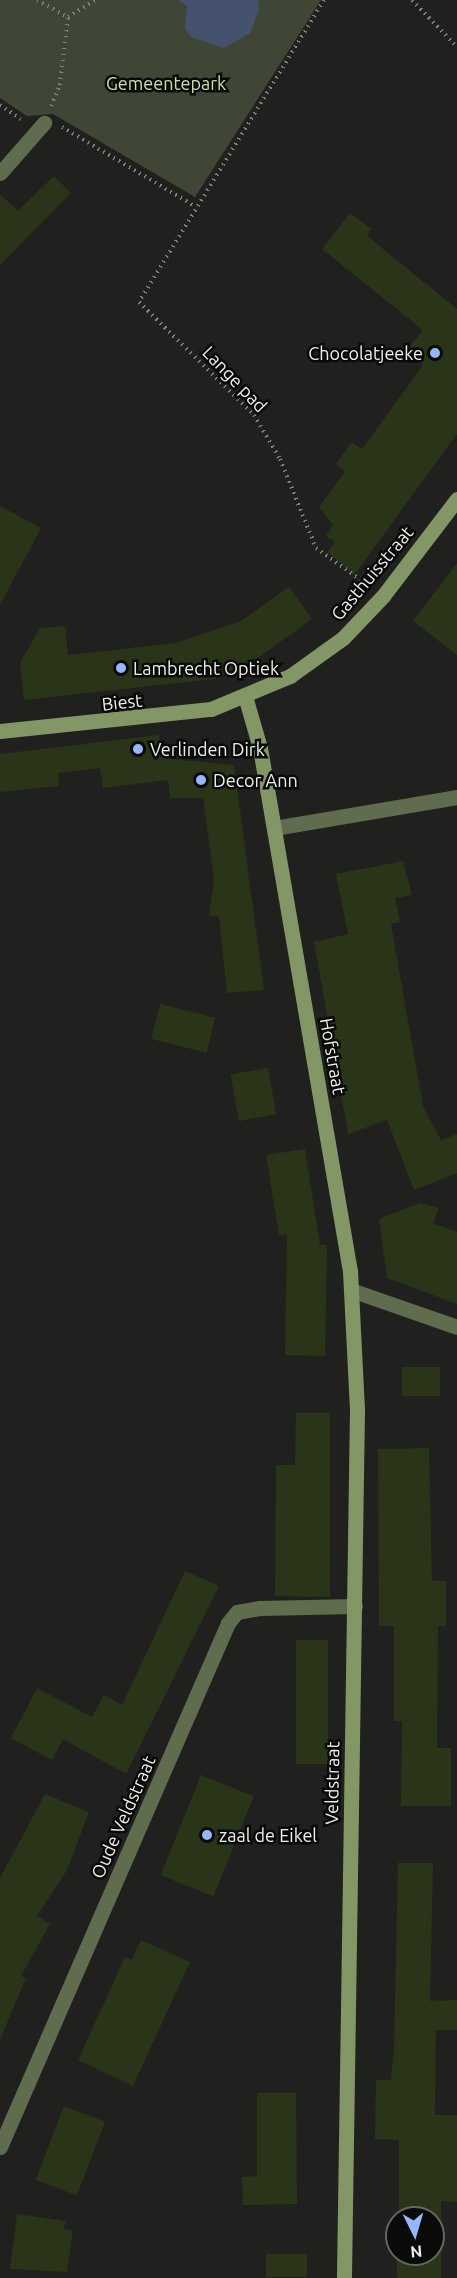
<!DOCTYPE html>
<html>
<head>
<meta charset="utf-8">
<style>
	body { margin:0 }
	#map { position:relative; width:457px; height:2278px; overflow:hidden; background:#20211e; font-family:Ubuntu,sans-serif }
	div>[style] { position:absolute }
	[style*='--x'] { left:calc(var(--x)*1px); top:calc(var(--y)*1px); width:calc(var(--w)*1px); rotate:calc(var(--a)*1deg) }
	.green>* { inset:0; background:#3f4635 }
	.water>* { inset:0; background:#45526d }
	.building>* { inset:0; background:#293418; transform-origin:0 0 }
	.path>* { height:4px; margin-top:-2px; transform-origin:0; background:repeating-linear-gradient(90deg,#80817e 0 1.5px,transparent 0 6px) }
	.street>* { height:15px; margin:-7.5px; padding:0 7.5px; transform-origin:7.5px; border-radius:7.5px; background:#5f6c4e }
	.secondary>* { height:15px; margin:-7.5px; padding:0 7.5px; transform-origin:7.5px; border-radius:7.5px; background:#839766 }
	.dots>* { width:16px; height:16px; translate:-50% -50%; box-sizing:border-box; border:3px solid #0a0b09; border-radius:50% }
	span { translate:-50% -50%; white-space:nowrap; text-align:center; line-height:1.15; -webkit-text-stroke:5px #0a0b09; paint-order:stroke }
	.park-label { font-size:18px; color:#c8e0a8 }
	.poi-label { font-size:18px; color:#edeeec }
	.right { translate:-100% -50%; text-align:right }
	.left { translate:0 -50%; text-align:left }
	.street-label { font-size:18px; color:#edeeec }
	.north { position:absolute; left:385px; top:2206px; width:60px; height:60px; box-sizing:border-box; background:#0a0b09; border:2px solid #656664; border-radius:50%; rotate:175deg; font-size:16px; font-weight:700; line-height:24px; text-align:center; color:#edeeec }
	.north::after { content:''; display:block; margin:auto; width:21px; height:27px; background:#96b6fd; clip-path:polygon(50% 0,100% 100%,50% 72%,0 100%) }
</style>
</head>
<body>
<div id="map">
	<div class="green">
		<i style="clip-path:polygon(0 0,321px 0,195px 197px,53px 114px,27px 116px,0 98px)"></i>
	</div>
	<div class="water">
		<i style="clip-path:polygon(178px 0,258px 0,259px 10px,250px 33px,224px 48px,191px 37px,185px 28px,187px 6px)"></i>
	</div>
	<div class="building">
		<i style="clip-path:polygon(54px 176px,71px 193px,0 265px,0 194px,18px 211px)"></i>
		<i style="clip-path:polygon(350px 213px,372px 229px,367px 236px,457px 309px,457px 434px,354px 575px,328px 552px,335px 542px,326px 536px,333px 525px,319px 507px,345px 472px,336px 464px,352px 442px,362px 449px,423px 365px,408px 349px,423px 330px,322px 249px)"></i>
		<i style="clip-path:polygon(0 506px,41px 528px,0 605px)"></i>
		<i style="clip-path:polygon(457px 563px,457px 655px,413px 621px)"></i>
		<i style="clip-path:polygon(289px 587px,312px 619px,259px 657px,214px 679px,24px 700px,20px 663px,40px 628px,65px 626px,68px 655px,176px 643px,241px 621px)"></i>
		<i style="clip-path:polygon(159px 735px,162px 758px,234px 765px,264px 990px,227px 993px,219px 917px,209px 915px,214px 879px,203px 798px,170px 798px,168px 780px,103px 788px,100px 768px,58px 773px,59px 786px,0 792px,0 754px)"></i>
		<i style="clip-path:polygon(403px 861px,412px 895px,395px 898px,400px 922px,391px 924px,423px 1106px,441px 1140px,457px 1134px,457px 1173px,414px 1190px,387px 1120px,348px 1134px,314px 942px,348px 934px,336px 874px)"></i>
		<i style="left:160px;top:1004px;width:57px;height:36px;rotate:14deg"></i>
		<i style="left:268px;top:1068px;width:47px;height:38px;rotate:80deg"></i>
		<i style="clip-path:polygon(305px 1149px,320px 1245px,327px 1245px,325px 1356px,285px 1355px,287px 1234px,279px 1235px,266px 1155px)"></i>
		<i style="clip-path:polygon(420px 1203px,439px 1208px,433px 1223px,457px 1232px,457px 1304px,387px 1278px,379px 1219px)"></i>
		<i style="left:402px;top:1367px;width:38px;height:29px"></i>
		<i style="clip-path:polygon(296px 1413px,330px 1413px,330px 1597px,275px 1596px,276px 1465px,295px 1465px)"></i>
		<i style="clip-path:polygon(429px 1448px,432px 1581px,446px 1581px,446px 1626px,438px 1626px,437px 1748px,451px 1748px,451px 1806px,401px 1806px,402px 1721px,394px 1721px,394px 1626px,379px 1626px,378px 1449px)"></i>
		<i style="clip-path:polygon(185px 1571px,219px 1586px,126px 1774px,63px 1739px,52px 1760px,11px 1738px,37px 1688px,92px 1717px,104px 1695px,122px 1705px)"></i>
		<i style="left:296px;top:1640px;width:32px;height:124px"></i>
		<i style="left:201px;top:1775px;width:57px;height:108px;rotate:22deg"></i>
		<i style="clip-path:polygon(45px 1794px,89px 1812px,67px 1870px,37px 1916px,50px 1924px,21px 1976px,26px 1978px,0 2040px,0 1878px)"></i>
		<i style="clip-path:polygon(398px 1863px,433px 1863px,430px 2001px,457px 2000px,457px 2030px,436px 2030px,435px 2115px,457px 2115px,457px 2202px,441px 2201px,441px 2278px,397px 2278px,396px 2231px,397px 2254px,433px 2254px,433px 2218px,399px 2218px,399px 2140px,375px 2139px,376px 2080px,391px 2080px,394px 2048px)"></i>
		<i style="clip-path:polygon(141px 1940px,190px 1962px,133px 2086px,78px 2060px,125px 1957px,132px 1960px)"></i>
		<i style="clip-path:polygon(257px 2093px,296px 2093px,297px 2204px,243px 2205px,242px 2177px,257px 2176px)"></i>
		<i style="left:64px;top:2106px;width:44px;height:79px;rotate:21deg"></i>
		<i style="clip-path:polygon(17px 2214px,66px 2221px,63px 2229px,73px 2230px,67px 2272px,10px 2269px)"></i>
		<i style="left:307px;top:2254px;width:23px;height:41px;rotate:90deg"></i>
	</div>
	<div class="path">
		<i style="--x:37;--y:0;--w:35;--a:29"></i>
		<i style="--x:68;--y:17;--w:32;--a:-32"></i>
		<i style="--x:324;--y:0;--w:354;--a:121.5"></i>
		<i style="--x:139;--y:302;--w:161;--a:44.5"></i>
		<i style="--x:254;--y:415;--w:51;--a:59.4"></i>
		<i style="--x:280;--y:459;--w:96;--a:68"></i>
		<i style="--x:316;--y:548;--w:64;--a:35.4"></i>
		<i style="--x:412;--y:0;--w:65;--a:46.2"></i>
		<i style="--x:0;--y:105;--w:25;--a:34"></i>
		<i style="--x:51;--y:106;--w:23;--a:-67"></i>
		<i style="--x:60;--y:85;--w:68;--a:-83.3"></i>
		<i style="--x:62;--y:127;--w:156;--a:30.8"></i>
	</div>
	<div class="street">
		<i style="--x:0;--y:173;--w:67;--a:-48.7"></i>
		<i style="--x:274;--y:828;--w:186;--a:-9.6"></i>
		<i style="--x:351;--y:1290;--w:112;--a:19.2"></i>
		<i style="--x:0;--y:2147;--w:571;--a:-66.49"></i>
		<i style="--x:228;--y:1623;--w:14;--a:-51"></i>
		<i style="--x:237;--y:1612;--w:23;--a:-10"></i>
		<i style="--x:260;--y:1608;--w:95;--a:-1.2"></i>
	</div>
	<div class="secondary">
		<i style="--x:245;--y:696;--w:54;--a:73.9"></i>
		<i style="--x:260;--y:748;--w:531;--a:80.24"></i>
		<i style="--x:350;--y:1271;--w:138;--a:87.1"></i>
		<i style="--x:357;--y:1409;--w:869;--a:90.86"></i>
		<i style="--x:0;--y:731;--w:212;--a:-6"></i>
		<i style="--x:211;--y:709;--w:86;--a:-22.7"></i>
		<i style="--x:290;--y:676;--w:65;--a:-35.6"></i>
		<i style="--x:343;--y:638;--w:58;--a:-46.4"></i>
		<i style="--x:383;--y:596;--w:122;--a:-52.7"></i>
	</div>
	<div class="dots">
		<i style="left:435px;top:353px;background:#96b6fd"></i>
		<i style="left:121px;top:668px;background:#96b6fd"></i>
		<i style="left:138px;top:749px;background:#96b6fd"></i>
		<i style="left:201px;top:780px;background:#96b6fd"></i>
		<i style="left:207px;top:1835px;background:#96b6fd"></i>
	</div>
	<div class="park-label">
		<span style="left:166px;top:83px">Gemeentepark</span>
	</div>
	<div class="poi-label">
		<span class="right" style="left:423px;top:353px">Chocolatjeeke</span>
		<span class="left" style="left:133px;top:668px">Lambrecht Optiek</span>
		<span class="left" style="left:150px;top:749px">Verlinden Dirk</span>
		<span class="left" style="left:213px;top:780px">Decor Ann</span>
		<span class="left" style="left:219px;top:1835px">zaal de Eikel</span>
	</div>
	<div class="street-label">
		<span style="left:235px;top:379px;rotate:46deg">Lange pad</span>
		<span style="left:372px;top:573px;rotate:-50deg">Gasthuisstraat</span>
		<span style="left:122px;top:702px;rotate:-6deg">Biest</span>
		<span style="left:333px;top:1056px;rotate:80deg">Hofstraat</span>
		<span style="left:332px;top:1783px;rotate:-89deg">Veldstraat</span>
		<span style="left:123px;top:1817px;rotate:-66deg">Oude Veldstraat</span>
	</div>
	<div class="north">N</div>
</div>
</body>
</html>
